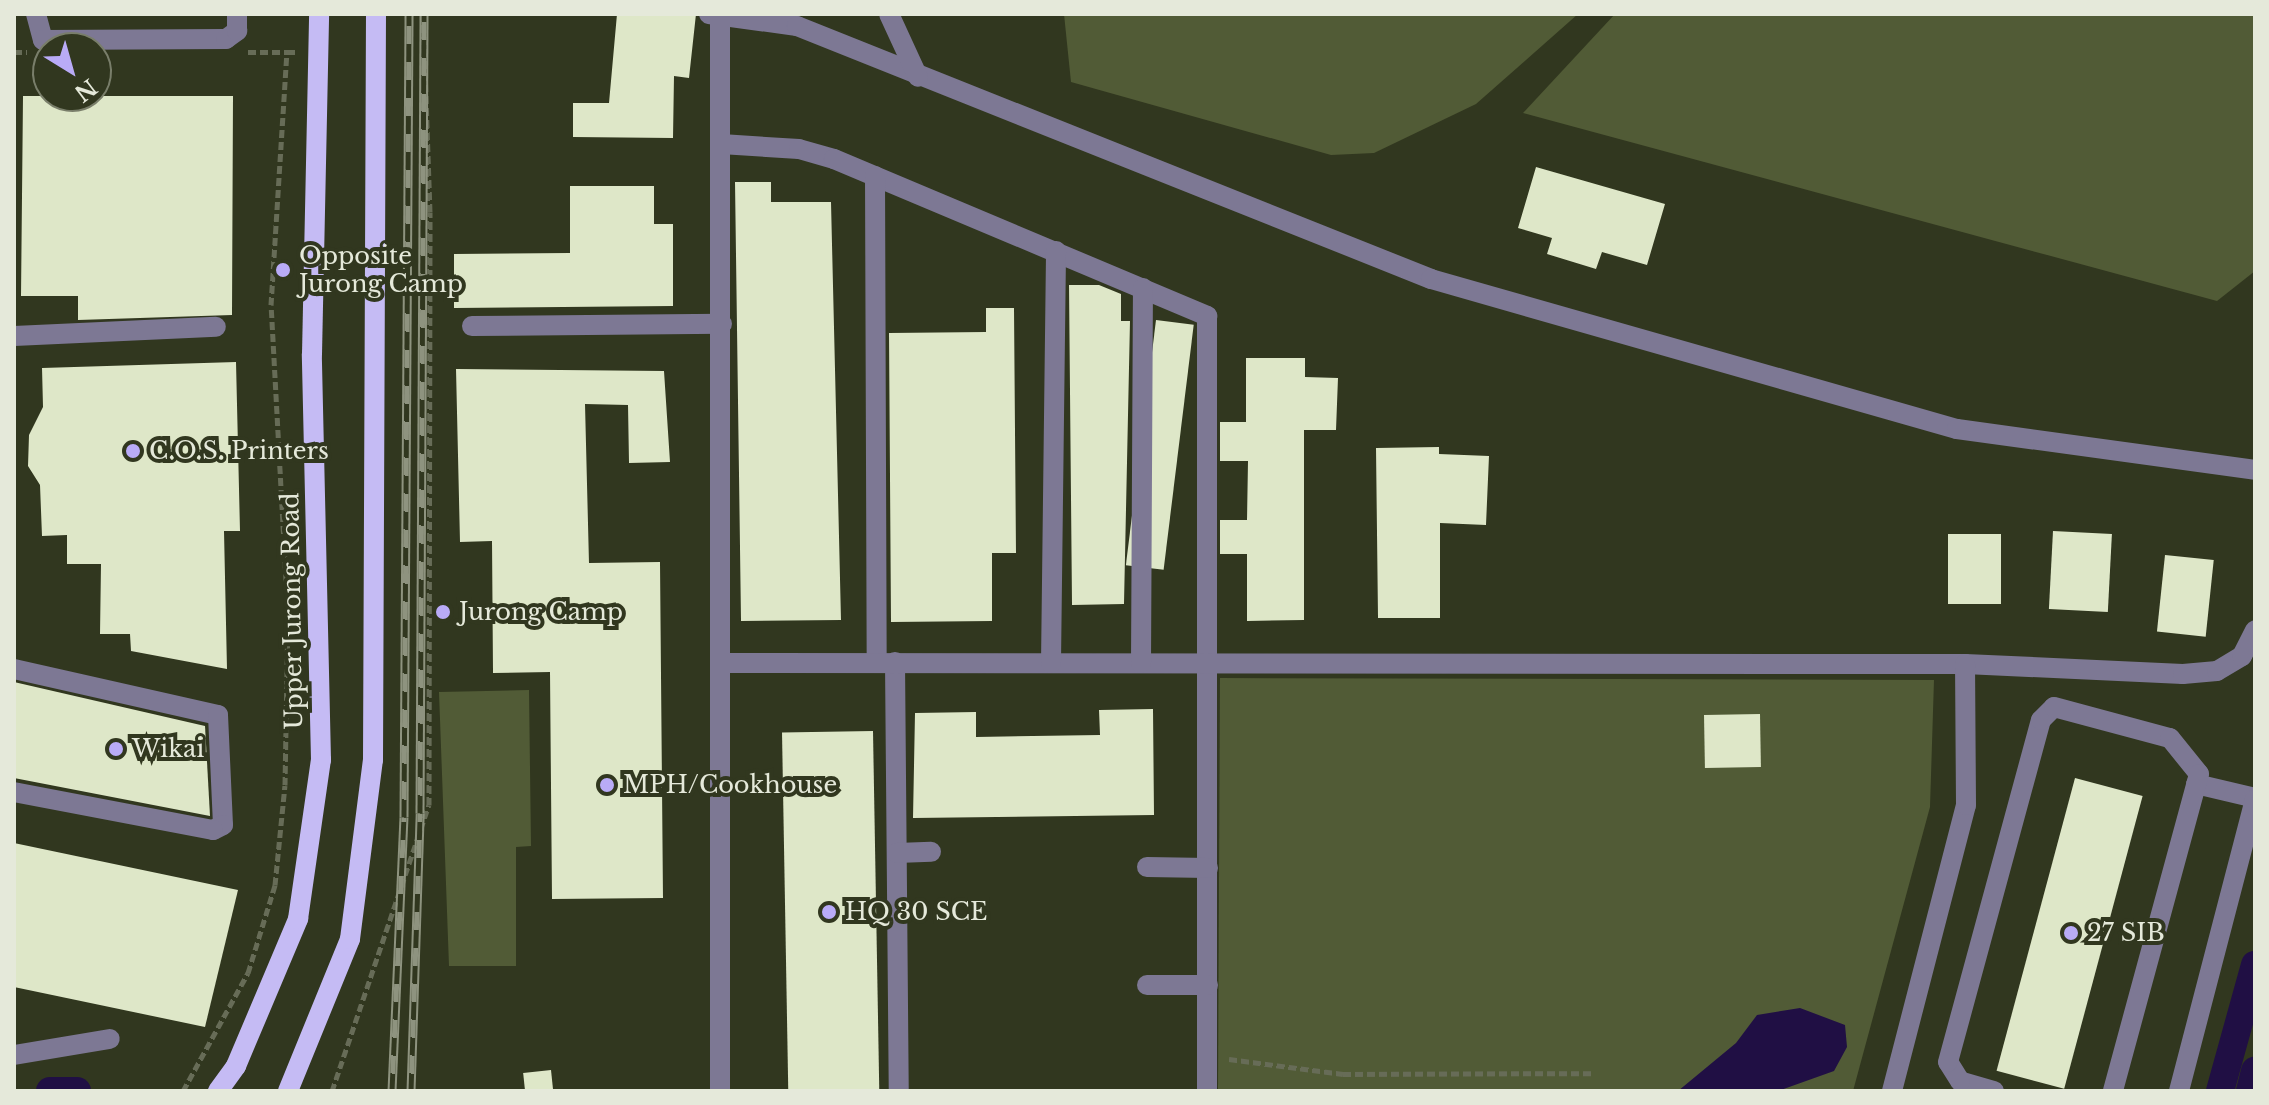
<!DOCTYPE html>
<html>
<head>
<meta charset="utf-8">
<style>
	body { margin:0 }
	#map { position:relative; width:2269px; height:1105px; overflow:hidden; background:#31371f; font-family:"Libre Baskerville",serif }
	div>[style] { position:absolute }
	[style*='--x'] { left:calc(var(--x)*1px); top:calc(var(--y)*1px); width:calc(var(--w)*1px); rotate:calc(var(--a)*1deg) }
	.green>* { inset:0; background:#515b36 }
	.water>* { inset:0; background:#200f44 }
	.canal>* { height:28px; margin:-14px; padding:0 14px; transform-origin:14px; border-radius:14px; background:#200f44 }
	.building>* { inset:0; background:#dee7c8; transform-origin:0 0 }
	.path>* { height:5px; margin-top:-2.5px; transform-origin:0; background:repeating-linear-gradient(90deg,#676c57 0 8px,transparent 0 12px) }
	.minor>* { height:20px; margin:-10px; padding:0 10px; transform-origin:10px; border-radius:10px; background:#7d7894 }
	.major>* { height:20px; margin:-10px; padding:0 10px; transform-origin:10px; border-radius:10px; background:#c5bbf4 }
	.rail>* { height:9px; margin-top:-4.5px; transform-origin:0; background:repeating-linear-gradient(90deg,#31371f 0 18px,#8e937f 0 36px); box-sizing:border-box; border-block:2px solid #8e937f }
	.dots>* { width:22px; height:22px; translate:-50% -50%; box-sizing:border-box; border:4px solid #31371f; border-radius:50% }
	span { translate:-50% -50%; white-space:nowrap; text-align:center; line-height:1.15; -webkit-text-stroke:8px #31371f; paint-order:stroke }
	.poi-label { font-size:24px; color:#e5e9da }
	.left { translate:0 -50%; text-align:left }
	.street-label { font-size:24px; color:#e5e9da }
	.frame { position:absolute; inset:0; border:16px solid #e5e9da; pointer-events:none }
	.north { position:absolute; left:32px; top:32px; width:80px; height:80px; box-sizing:border-box; background:#31371f; border:2px solid #797e6a; border-radius:50%; rotate:143deg; font-size:22px; font-weight:700; line-height:32px; text-align:center; color:#e5e9da }
	.north::after { content:''; display:block; margin:auto; width:28px; height:36px; background:#b9abf7; clip-path:polygon(50% 0,100% 100%,50% 72%,0 100%) }
</style>
</head>
<body>
<div id="map">
	<div class="green">
		<i style="clip-path:polygon(1064px 14px,1578px 14px,1476px 104px,1374px 153px,1331px 155px,1071px 82px)"></i>
		<i style="clip-path:polygon(1615px 14px,2255px 14px,2255px 271px,2217px 301px,1523px 113px)"></i>
		<i style="clip-path:polygon(1220px 678px,1934px 680px,1930px 807px,1853px 1091px,1218px 1091px)"></i>
		<i style="clip-path:polygon(529px 690px,531px 846px,516px 847px,516px 966px,449px 966px,439px 692px)"></i>
	</div>
	<div class="water">
		<i style="clip-path:polygon(1800px 1008px,1845px 1025px,1847px 1047px,1834px 1071px,1778px 1091px,1678px 1091px,1736px 1043px,1757px 1015px)"></i>
	</div>
	<div class="canal">
		<i style="--x:50;--y:1091;--w:27;--a:0"></i>
		<i style="--x:2220;--y:1091;--w:131;--a:-74.5"></i>
		<i style="--x:2250;--y:1091;--w:21;--a:-76"></i>
	</div>
	<div class="building">
		<i style="clip-path:polygon(617px 14px,696px 14px,689px 78px,674px 76px,673px 138px,573px 137px,573px 103px,609px 103px)"></i>
		<i style="clip-path:polygon(23px 96px,233px 96px,232px 315px,78px 320px,78px 296px,21px 296px)"></i>
		<i style="clip-path:polygon(1536px 167px,1665px 204px,1647px 265px,1602px 252px,1596px 269px,1547px 254px,1552px 238px,1518px 228px)"></i>
		<i style="clip-path:polygon(735px 182px,771px 182px,771px 202px,831px 202px,841px 620px,741px 621px)"></i>
		<i style="clip-path:polygon(570px 186px,654px 186px,654px 224px,673px 224px,673px 306px,454px 308px,454px 254px,570px 253px)"></i>
		<i style="clip-path:polygon(1069px 285px,1099px 285px,1121px 294px,1121px 321px,1130px 321px,1124px 604px,1072px 605px)"></i>
		<i style="clip-path:polygon(986px 308px,1014px 308px,1016px 553px,992px 553px,992px 621px,891px 622px,889px 333px,986px 332px)"></i>
		<i style="left:1156px;top:320px;width:38px;height:247px;rotate:7deg"></i>
		<i style="clip-path:polygon(1246px 358px,1305px 358px,1305px 377px,1338px 378px,1336px 430px,1304px 430px,1304px 620px,1247px 621px,1247px 554px,1220px 554px,1220px 520px,1247px 520px,1248px 461px,1220px 461px,1220px 422px,1246px 422px)"></i>
		<i style="clip-path:polygon(236px 362px,240px 531px,224px 531px,227px 669px,131px 651px,130px 634px,100px 634px,101px 564px,67px 564px,67px 535px,42px 536px,40px 485px,28px 466px,29px 435px,43px 407px,42px 368px)"></i>
		<i style="clip-path:polygon(456px 369px,664px 371px,670px 462px,629px 463px,628px 405px,585px 404px,589px 563px,660px 562px,663px 898px,552px 899px,550px 672px,493px 673px,492px 541px,460px 542px)"></i>
		<i style="clip-path:polygon(1439px 447px,1439px 454px,1489px 456px,1486px 525px,1440px 523px,1440px 618px,1378px 618px,1376px 448px)"></i>
		<i style="left:2053px;top:531px;width:59px;height:78px;rotate:3deg"></i>
		<i style="left:2001px;top:534px;width:70px;height:53px;rotate:90deg"></i>
		<i style="left:2165px;top:555px;width:49px;height:77px;rotate:6deg"></i>
		<i style="clip-path:polygon(14px 682px,205px 726px,210px 816px,14px 778px)"></i>
		<i style="clip-path:polygon(1153px 709px,1154px 815px,913px 818px,915px 713px,976px 712px,976px 737px,1100px 735px,1099px 710px)"></i>
		<i style="left:1760px;top:714px;width:53px;height:56px;rotate:89deg"></i>
		<i style="left:873px;top:731px;width:360px;height:91px;rotate:89deg"></i>
		<i style="left:2075px;top:778px;width:70px;height:303px;rotate:15deg"></i>
		<i style="clip-path:polygon(14px 843px,238px 890px,205px 1027px,14px 987px)"></i>
		<i style="left:551px;top:1070px;width:19px;height:28px;rotate:84deg"></i>
	</div>
	<div class="path">
		<i style="--x:14;--y:52;--w:13;--a:0"></i>
		<i style="--x:248;--y:52;--w:39;--a:0"></i>
		<i style="--x:1229;--y:1059;--w:115;--a:7.5"></i>
		<i style="--x:1343;--y:1074;--w:248;--a:-0.2"></i>
		<i style="--x:183;--y:1091;--w:135;--a:-61.2"></i>
		<i style="--x:248;--y:973;--w:92;--a:-72.9"></i>
		<i style="--x:275;--y:885;--w:100;--a:-84.3"></i>
		<i style="--x:285;--y:785;--w:168;--a:-89"></i>
		<i style="--x:288;--y:617;--w:312;--a:-93.1"></i>
		<i style="--x:271;--y:305;--w:254;--a:-86.4"></i>
		<i style="--x:287;--y:52;--w:9;--a:0"></i>
		<i style="--x:332;--y:1091;--w:302;--a:-71.3"></i>
		<i style="--x:429;--y:805;--w:593;--a:-89.9"></i>
		<i style="--x:430;--y:212;--w:198;--a:-92"></i>
	</div>
	<div class="minor">
		<i style="--x:36;--y:14;--w:27;--a:75"></i>
		<i style="--x:43;--y:40;--w:183;--a:-0.3"></i>
		<i style="--x:226;--y:39;--w:14;--a:-36"></i>
		<i style="--x:237;--y:31;--w:17;--a:-90"></i>
		<i style="--x:709;--y:14;--w:89;--a:7.8"></i>
		<i style="--x:797;--y:26;--w:683;--a:21.75"></i>
		<i style="--x:1431;--y:279;--w:547;--a:15.92"></i>
		<i style="--x:1957;--y:429;--w:301;--a:7.8"></i>
		<i style="--x:889;--y:14;--w:69;--a:65.3"></i>
		<i style="--x:721;--y:144;--w:78;--a:3.7"></i>
		<i style="--x:799;--y:149;--w:36;--a:16"></i>
		<i style="--x:834;--y:159;--w:405;--a:22.8"></i>
		<i style="--x:1207;--y:316;--w:775;--a:90"></i>
		<i style="--x:875;--y:176;--w:487;--a:89.8"></i>
		<i style="--x:472;--y:326;--w:250;--a:-0.5"></i>
		<i style="--x:14;--y:336;--w:202;--a:-2.6"></i>
		<i style="--x:895;--y:662;--w:429;--a:89.5"></i>
		<i style="--x:722;--y:663;--w:1243;--a:0.05"></i>
		<i style="--x:1965;--y:664;--w:218;--a:2.6"></i>
		<i style="--x:2183;--y:674;--w:34;--a:-5"></i>
		<i style="--x:2217;--y:671;--w:29;--a:-31"></i>
		<i style="--x:2242;--y:656;--w:29;--a:-63"></i>
		<i style="--x:1051;--y:663;--w:412;--a:-89.3"></i>
		<i style="--x:1141;--y:663;--w:375;--a:-89.7"></i>
		<i style="--x:14;--y:669;--w:209;--a:12.7"></i>
		<i style="--x:218;--y:715;--w:110;--a:87.4"></i>
		<i style="--x:223;--y:825;--w:11;--a:153"></i>
		<i style="--x:213;--y:830;--w:203;--a:-169.2"></i>
		<i style="--x:2196;--y:784;--w:61;--a:13.3"></i>
		<i style="--x:897;--y:853;--w:34;--a:-2"></i>
		<i style="--x:1147;--y:867;--w:61;--a:0.9"></i>
		<i style="--x:1147;--y:985;--w:61;--a:0"></i>
		<i style="--x:14;--y:1055;--w:97;--a:-9.5"></i>
		<i style="--x:720;--y:1091;--w:1076;--a:-90"></i>
		<i style="--x:1892;--y:1091;--w:295;--a:-75.5"></i>
		<i style="--x:1966;--y:805;--w:141;--a:-90.4"></i>
		<i style="--x:1994;--y:1091;--w:35;--a:-164"></i>
		<i style="--x:1960;--y:1081;--w:22;--a:-122"></i>
		<i style="--x:1948;--y:1062;--w:354;--a:-74.8"></i>
		<i style="--x:2041;--y:720;--w:18;--a:-45"></i>
		<i style="--x:2054;--y:707;--w:120;--a:15"></i>
		<i style="--x:2170;--y:738;--w:46;--a:51.1"></i>
		<i style="--x:2199;--y:774;--w:328;--a:105.2"></i>
		<i style="--x:2179;--y:1091;--w:301;--a:-75.4"></i>
	</div>
	<div class="major">
		<i style="--x:218;--y:1091;--w:31;--a:-54"></i>
		<i style="--x:236;--y:1066;--w:160;--a:-67.1"></i>
		<i style="--x:298;--y:919;--w:161;--a:-81.8"></i>
		<i style="--x:321;--y:760;--w:406;--a:-91.3"></i>
		<i style="--x:312;--y:354;--w:340;--a:-88.8"></i>
		<i style="--x:288;--y:1091;--w:164;--a:-67.8"></i>
		<i style="--x:350;--y:939;--w:180;--a:-82.7"></i>
		<i style="--x:373;--y:760;--w:746;--a:-89.77"></i>
	</div>
	<div class="rail">
		<i style="--x:392;--y:1091;--w:274;--a:-87.5"></i>
		<i style="--x:404;--y:817;--w:803;--a:-89.64"></i>
		<i style="--x:411;--y:1091;--w:278;--a:-88.1"></i>
		<i style="--x:420;--y:813;--w:799;--a:-89.71"></i>
	</div>
	<div class="dots">
		<i style="left:283px;top:270px;background:#b9abf7"></i>
		<i style="left:133px;top:451px;background:#b9abf7"></i>
		<i style="left:443px;top:612px;background:#b9abf7"></i>
		<i style="left:116px;top:749px;background:#b9abf7"></i>
		<i style="left:607px;top:785px;background:#b9abf7"></i>
		<i style="left:829px;top:912px;background:#b9abf7"></i>
		<i style="left:2071px;top:933px;background:#b9abf7"></i>
	</div>
	<div class="poi-label">
		<span class="left" style="left:299px;top:270px">Opposite<br>Jurong Camp</span>
		<span class="left" style="left:149px;top:451px">C.O.S. Printers</span>
		<span class="left" style="left:459px;top:612px">Jurong Camp</span>
		<span class="left" style="left:132px;top:749px">Wikai</span>
		<span class="left" style="left:623px;top:785px">MPH/Cookhouse</span>
		<span class="left" style="left:845px;top:912px">HQ 30 SCE</span>
		<span class="left" style="left:2087px;top:933px">27 SIB</span>
	</div>
	<div class="street-label">
		<span style="left:292px;top:611px;rotate:-91deg">Upper Jurong Road</span>
	</div>
	<div class="frame"></div>
	<div class="north">N</div>
</div>
</body>
</html>
